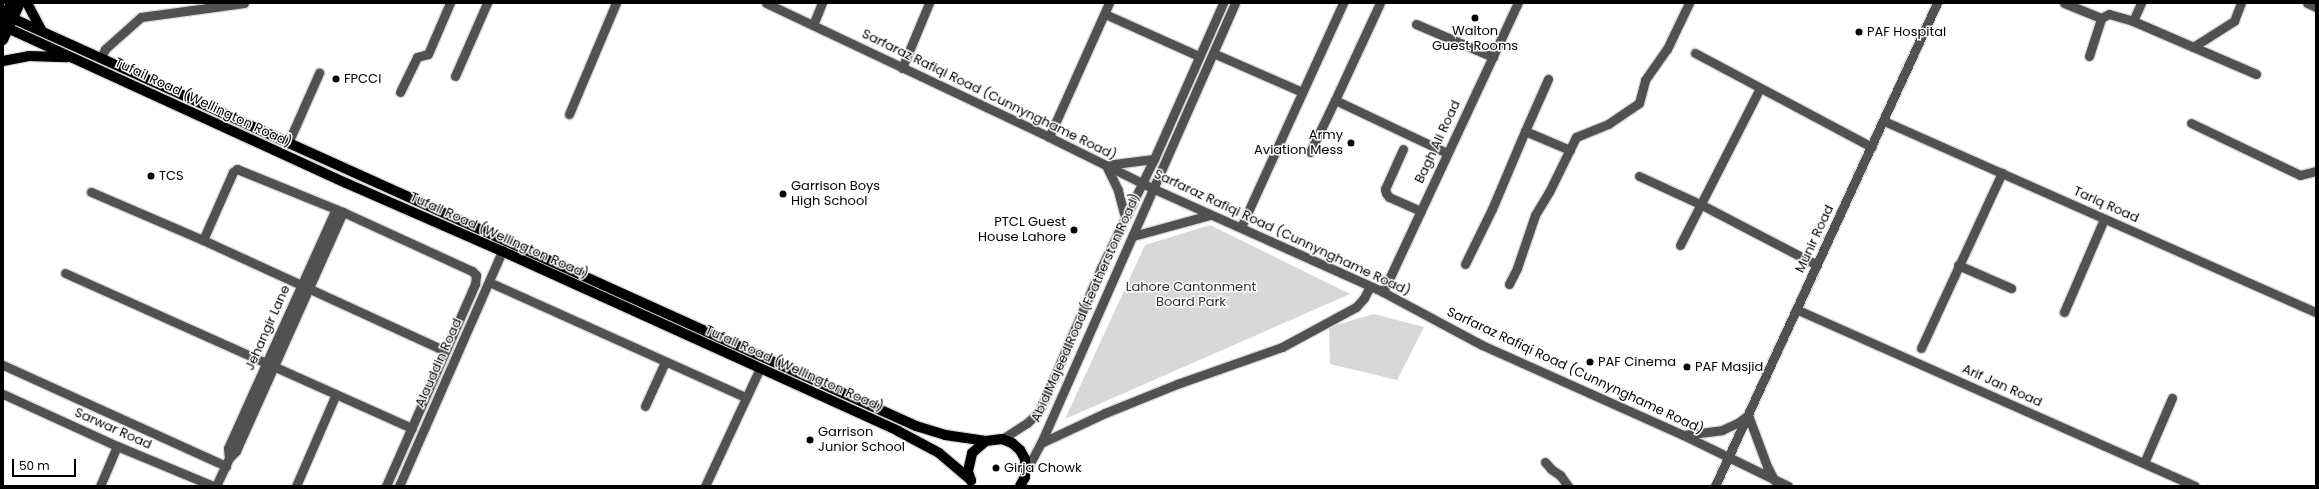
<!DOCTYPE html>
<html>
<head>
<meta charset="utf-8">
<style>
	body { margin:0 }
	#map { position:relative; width:2319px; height:489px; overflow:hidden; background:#fff; font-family:Poppins,sans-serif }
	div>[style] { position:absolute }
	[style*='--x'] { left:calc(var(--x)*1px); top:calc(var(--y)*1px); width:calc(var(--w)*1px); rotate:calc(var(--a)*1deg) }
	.green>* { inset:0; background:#d8d8d8 }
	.roads { filter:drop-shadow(1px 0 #dbdbdb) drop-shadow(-1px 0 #dbdbdb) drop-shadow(0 1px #dbdbdb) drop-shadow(0 -1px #dbdbdb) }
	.minor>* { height:9px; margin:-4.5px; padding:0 4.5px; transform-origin:4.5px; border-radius:4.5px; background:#515151 }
	.major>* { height:10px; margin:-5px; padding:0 5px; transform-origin:5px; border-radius:5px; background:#000 }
	.dots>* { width:11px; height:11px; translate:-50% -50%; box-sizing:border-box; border:2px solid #fff; border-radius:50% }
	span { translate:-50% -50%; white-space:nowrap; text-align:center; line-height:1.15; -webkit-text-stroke:3px #fff; paint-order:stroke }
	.poi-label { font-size:13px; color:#000 }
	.left { translate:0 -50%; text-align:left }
	.right { translate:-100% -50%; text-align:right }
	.street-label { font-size:13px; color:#000 }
	.park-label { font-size:13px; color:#2f2f2f }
	.frame { position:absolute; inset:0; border:4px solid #000; pointer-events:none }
	.scale { position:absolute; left:12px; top:459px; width:64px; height:18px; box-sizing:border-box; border:2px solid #000; border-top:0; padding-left:5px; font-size:12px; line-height:14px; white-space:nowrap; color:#000; -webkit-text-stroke:3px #fff; paint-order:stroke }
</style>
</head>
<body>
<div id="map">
	<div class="green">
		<i style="clip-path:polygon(1210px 225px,1350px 294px,1065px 419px,1145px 245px)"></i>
		<i style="clip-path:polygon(1374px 314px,1424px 327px,1397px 380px,1330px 364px,1329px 327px)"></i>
	</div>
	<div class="roads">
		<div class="minor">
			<i style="--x:766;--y:3;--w:313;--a:25.3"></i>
			<i style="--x:1049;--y:137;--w:115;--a:26.3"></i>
			<i style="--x:1152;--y:188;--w:253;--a:24.2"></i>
			<i style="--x:1383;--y:292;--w:112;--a:28.2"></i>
			<i style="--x:1482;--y:345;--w:220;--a:24.1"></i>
			<i style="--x:1683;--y:435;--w:117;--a:25.9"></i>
			<i style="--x:1380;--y:3;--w:107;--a:114.9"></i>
			<i style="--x:1335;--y:100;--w:124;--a:25.3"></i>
			<i style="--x:2064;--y:3;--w:40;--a:22"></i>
			<i style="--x:2101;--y:18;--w:9;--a:-27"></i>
			<i style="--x:2109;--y:14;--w:25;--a:16"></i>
			<i style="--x:2133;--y:21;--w:134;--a:23.3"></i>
			<i style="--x:2307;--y:3;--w:10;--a:24"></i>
			<i style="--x:1105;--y:14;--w:103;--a:24.1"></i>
			<i style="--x:2133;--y:21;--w:20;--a:-66"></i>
			<i style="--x:1416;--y:24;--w:84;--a:23.2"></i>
			<i style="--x:813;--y:25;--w:24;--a:-68"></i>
			<i style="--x:2193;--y:47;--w:49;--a:-32.4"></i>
			<i style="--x:2234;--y:21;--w:19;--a:-69"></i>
			<i style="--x:1213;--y:53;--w:97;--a:23.7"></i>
			<i style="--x:1695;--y:53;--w:200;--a:28"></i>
			<i style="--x:2089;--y:56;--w:40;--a:-72"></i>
			<i style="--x:101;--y:58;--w:10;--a:-66"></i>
			<i style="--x:105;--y:49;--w:48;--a:-41.6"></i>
			<i style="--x:141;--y:17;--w:104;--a:-7.7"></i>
			<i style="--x:902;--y:68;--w:70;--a:-67.4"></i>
			<i style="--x:455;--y:76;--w:80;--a:-66.3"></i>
			<i style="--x:400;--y:92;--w:39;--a:-64"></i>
			<i style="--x:417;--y:57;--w:11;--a:-15"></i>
			<i style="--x:428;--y:54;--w:56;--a:-66.7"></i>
			<i style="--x:569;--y:114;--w:121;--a:-67.1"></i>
			<i style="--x:1884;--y:121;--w:472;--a:23.9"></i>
			<i style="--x:2191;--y:123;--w:121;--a:25.5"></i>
			<i style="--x:2300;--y:175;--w:16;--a:-14"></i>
			<i style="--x:1525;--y:131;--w:57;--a:-66.1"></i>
			<i style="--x:1049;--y:137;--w:147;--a:-65.9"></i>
			<i style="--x:288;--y:143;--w:77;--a:-66.1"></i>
			<i style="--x:1403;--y:149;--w:44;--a:114.2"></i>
			<i style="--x:1385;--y:189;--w:4;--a:76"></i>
			<i style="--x:1386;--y:193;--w:5;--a:53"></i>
			<i style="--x:1389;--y:197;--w:35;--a:24"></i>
			<i style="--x:1310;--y:152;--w:58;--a:-64.3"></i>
			<i style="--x:1639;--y:176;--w:67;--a:24.7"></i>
			<i style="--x:1700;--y:204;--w:132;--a:27.5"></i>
			<i style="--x:91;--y:192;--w:122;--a:23.2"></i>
			<i style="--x:203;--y:240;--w:266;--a:24.6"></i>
			<i style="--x:1125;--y:217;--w:28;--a:-105"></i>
			<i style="--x:1118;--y:190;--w:28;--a:-116"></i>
			<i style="--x:1106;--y:165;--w:48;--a:-7.1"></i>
			<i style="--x:1241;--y:227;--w:246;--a:-65.5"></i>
			<i style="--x:1133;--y:236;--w:80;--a:-15.3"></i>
			<i style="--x:203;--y:240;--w:74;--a:-66.2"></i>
			<i style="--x:233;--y:172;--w:5;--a:-37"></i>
			<i style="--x:237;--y:169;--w:114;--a:22.1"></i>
			<i style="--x:343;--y:212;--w:142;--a:24.6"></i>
			<i style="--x:472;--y:271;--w:6;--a:45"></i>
			<i style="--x:476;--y:275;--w:9;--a:96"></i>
			<i style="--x:475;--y:284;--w:221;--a:113.8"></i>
			<i style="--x:1680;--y:245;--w:176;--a:-63"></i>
			<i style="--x:1465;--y:264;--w:61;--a:-63.9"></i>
			<i style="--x:1492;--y:209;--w:85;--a:-67.1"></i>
			<i style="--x:1525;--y:131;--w:49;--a:22.9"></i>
			<i style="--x:1958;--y:265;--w:58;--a:23.5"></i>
			<i style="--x:65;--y:273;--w:380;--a:24.1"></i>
			<i style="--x:489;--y:282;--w:281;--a:24.2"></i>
			<i style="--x:1509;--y:284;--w:18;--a:-63"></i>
			<i style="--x:1517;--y:268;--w:56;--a:-71.2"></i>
			<i style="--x:1535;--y:215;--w:27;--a:-59"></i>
			<i style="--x:1549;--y:192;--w:61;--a:-63.9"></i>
			<i style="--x:1576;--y:137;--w:35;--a:-22"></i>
			<i style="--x:1608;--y:124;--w:37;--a:-34"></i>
			<i style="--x:1639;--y:103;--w:24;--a:-75"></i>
			<i style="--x:1645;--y:80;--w:38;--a:-55"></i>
			<i style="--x:1667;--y:49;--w:51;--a:-64.4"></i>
			<i style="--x:1383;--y:292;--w:319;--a:-65"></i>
			<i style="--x:1798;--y:310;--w:434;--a:23.9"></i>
			<i style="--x:2064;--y:312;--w:101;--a:-66.7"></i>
			<i style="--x:1921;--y:348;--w:193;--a:-65.2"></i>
			<i style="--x:3;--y:365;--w:245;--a:24.4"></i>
			<i style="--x:3;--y:394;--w:125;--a:24.5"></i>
			<i style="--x:117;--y:446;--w:104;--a:22.6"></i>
			<i style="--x:645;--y:406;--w:48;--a:-65.6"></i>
			<i style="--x:1683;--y:435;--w:39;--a:-7"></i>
			<i style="--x:1722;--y:430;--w:19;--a:-25"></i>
			<i style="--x:1739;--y:422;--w:11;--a:-38"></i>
			<i style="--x:1748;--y:415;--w:54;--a:69.6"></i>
			<i style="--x:1767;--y:466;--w:16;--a:63"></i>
			<i style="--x:1002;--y:439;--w:30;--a:-33"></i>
			<i style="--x:1027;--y:423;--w:16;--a:-43"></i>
			<i style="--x:1039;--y:412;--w:157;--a:-66.7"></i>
			<i style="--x:1101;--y:268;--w:121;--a:-64.1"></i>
			<i style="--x:1154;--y:159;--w:171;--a:-66.1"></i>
			<i style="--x:1041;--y:443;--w:71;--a:-25.1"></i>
			<i style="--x:1105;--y:413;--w:78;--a:-21.9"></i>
			<i style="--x:1177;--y:384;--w:111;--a:-19.4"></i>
			<i style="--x:1282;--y:347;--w:84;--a:-28.4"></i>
			<i style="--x:1356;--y:307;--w:12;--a:-48"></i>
			<i style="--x:1364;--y:298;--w:13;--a:-63"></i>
			<i style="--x:229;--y:458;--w:10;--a:-96"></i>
			<i style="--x:228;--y:448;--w:262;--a:-65.7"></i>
			<i style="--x:1545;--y:462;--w:9;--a:49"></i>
			<i style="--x:1551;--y:469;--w:11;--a:34"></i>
			<i style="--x:1560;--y:475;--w:14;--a:54"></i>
			<i style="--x:2144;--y:463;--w:71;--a:-66.7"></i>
			<i style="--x:1027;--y:469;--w:30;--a:-62"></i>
			<i style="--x:1041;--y:443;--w:481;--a:-66.2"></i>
			<i style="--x:100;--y:486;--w:43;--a:-67"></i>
			<i style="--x:216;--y:486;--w:31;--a:-65"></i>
			<i style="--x:229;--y:458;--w:10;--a:-45"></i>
			<i style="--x:236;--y:451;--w:262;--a:-65.9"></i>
			<i style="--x:296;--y:486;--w:100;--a:-66.5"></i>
			<i style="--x:399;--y:486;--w:257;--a:-66.3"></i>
			<i style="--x:705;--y:486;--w:130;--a:-65"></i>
			<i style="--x:1715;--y:486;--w:532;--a:-65.32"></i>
		</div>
		<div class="major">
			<i style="--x:27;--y:3;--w:32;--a:62"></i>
			<i style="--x:3;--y:14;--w:1002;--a:24.29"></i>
			<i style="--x:916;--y:426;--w:30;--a:17"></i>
			<i style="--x:945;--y:435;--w:41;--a:8.3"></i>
			<i style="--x:3;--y:19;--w:18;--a:-63"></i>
			<i style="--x:3;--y:26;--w:377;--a:24.6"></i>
			<i style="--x:346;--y:183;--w:170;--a:23.6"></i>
			<i style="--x:502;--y:251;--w:435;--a:24.4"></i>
			<i style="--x:898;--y:431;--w:47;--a:28.2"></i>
			<i style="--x:939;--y:453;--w:42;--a:40.2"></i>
			<i style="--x:3;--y:40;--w:41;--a:-65.3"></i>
			<i style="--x:3;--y:61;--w:26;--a:-11"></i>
			<i style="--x:29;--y:56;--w:38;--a:2"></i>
			<i style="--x:971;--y:481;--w:10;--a:-107"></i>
			<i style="--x:968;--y:471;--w:18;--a:-77"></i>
			<i style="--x:972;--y:453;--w:18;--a:-41"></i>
			<i style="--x:986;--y:441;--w:16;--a:-7"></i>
			<i style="--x:1002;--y:439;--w:11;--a:22"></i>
			<i style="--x:1012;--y:443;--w:11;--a:41"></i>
			<i style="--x:1020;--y:450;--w:10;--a:61"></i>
			<i style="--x:1025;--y:459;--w:18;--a:90"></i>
			<i style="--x:1025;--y:477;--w:10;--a:119"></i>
		</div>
	</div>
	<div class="dots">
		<i style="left:1475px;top:18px;background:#000"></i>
		<i style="left:1859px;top:32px;background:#000"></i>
		<i style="left:336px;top:79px;background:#000"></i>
		<i style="left:1351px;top:143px;background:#000"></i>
		<i style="left:151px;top:176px;background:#000"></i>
		<i style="left:783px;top:194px;background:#000"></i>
		<i style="left:1074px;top:230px;background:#000"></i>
		<i style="left:1590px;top:362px;background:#000"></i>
		<i style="left:1687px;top:367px;background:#000"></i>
		<i style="left:810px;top:440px;background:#000"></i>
		<i style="left:996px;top:468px;background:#000"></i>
	</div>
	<div class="poi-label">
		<span style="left:1475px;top:39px">Walton<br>Guest Rooms</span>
		<span class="left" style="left:1867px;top:32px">PAF Hospital</span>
		<span class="left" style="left:344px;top:79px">FPCCI</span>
		<span class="right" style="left:1343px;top:143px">Army<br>Aviation Mess</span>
		<span class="left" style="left:159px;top:176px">TCS</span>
		<span class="left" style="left:791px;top:194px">Garrison Boys<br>High School</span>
		<span class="right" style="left:1066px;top:230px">PTCL Guest<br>House Lahore</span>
		<span class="left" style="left:1598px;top:362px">PAF Cinema</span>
		<span class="left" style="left:1695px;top:367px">PAF Masjid</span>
		<span class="left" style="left:818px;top:440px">Garrison<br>Junior School</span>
		<span class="left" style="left:1004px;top:468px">Girja Chowk</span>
	</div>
	<div class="street-label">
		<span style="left:989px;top:95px;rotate:26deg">Sarfaraz Rafiqi Road (Cunnynghame Road)</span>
		<span style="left:203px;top:103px;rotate:25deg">Tufail Road (Wellington Road)</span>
		<span style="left:1438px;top:142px;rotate:-65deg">Bagh Ali Road</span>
		<span style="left:2106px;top:205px;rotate:24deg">Tariq Road</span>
		<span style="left:1282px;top:233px;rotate:25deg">Sarfaraz Rafiqi Road (Cunnynghame Road)</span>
		<span style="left:499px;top:236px;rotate:24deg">Tufail Road (Wellington Road)</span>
		<span style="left:1815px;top:239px;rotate:-65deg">Munir Road</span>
		<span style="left:1086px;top:308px;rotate:-66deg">Abid Majeed Road (Featherston Road)</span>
		<span style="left:268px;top:328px;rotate:-66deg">Jehangir Lane</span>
		<span style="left:439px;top:363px;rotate:-66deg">Alauddin Road</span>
		<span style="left:794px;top:369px;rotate:24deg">Tufail Road (Wellington Road)</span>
		<span style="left:1575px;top:371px;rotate:25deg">Sarfaraz Rafiqi Road (Cunnynghame Road)</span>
		<span style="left:2002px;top:386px;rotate:24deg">Arif Jan Road</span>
		<span style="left:113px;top:429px;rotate:24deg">Sarwar Road</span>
	</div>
	<div class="park-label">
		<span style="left:1191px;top:295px">Lahore Cantonment<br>Board Park</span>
	</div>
	<div class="frame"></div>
	<div class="scale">50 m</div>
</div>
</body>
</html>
